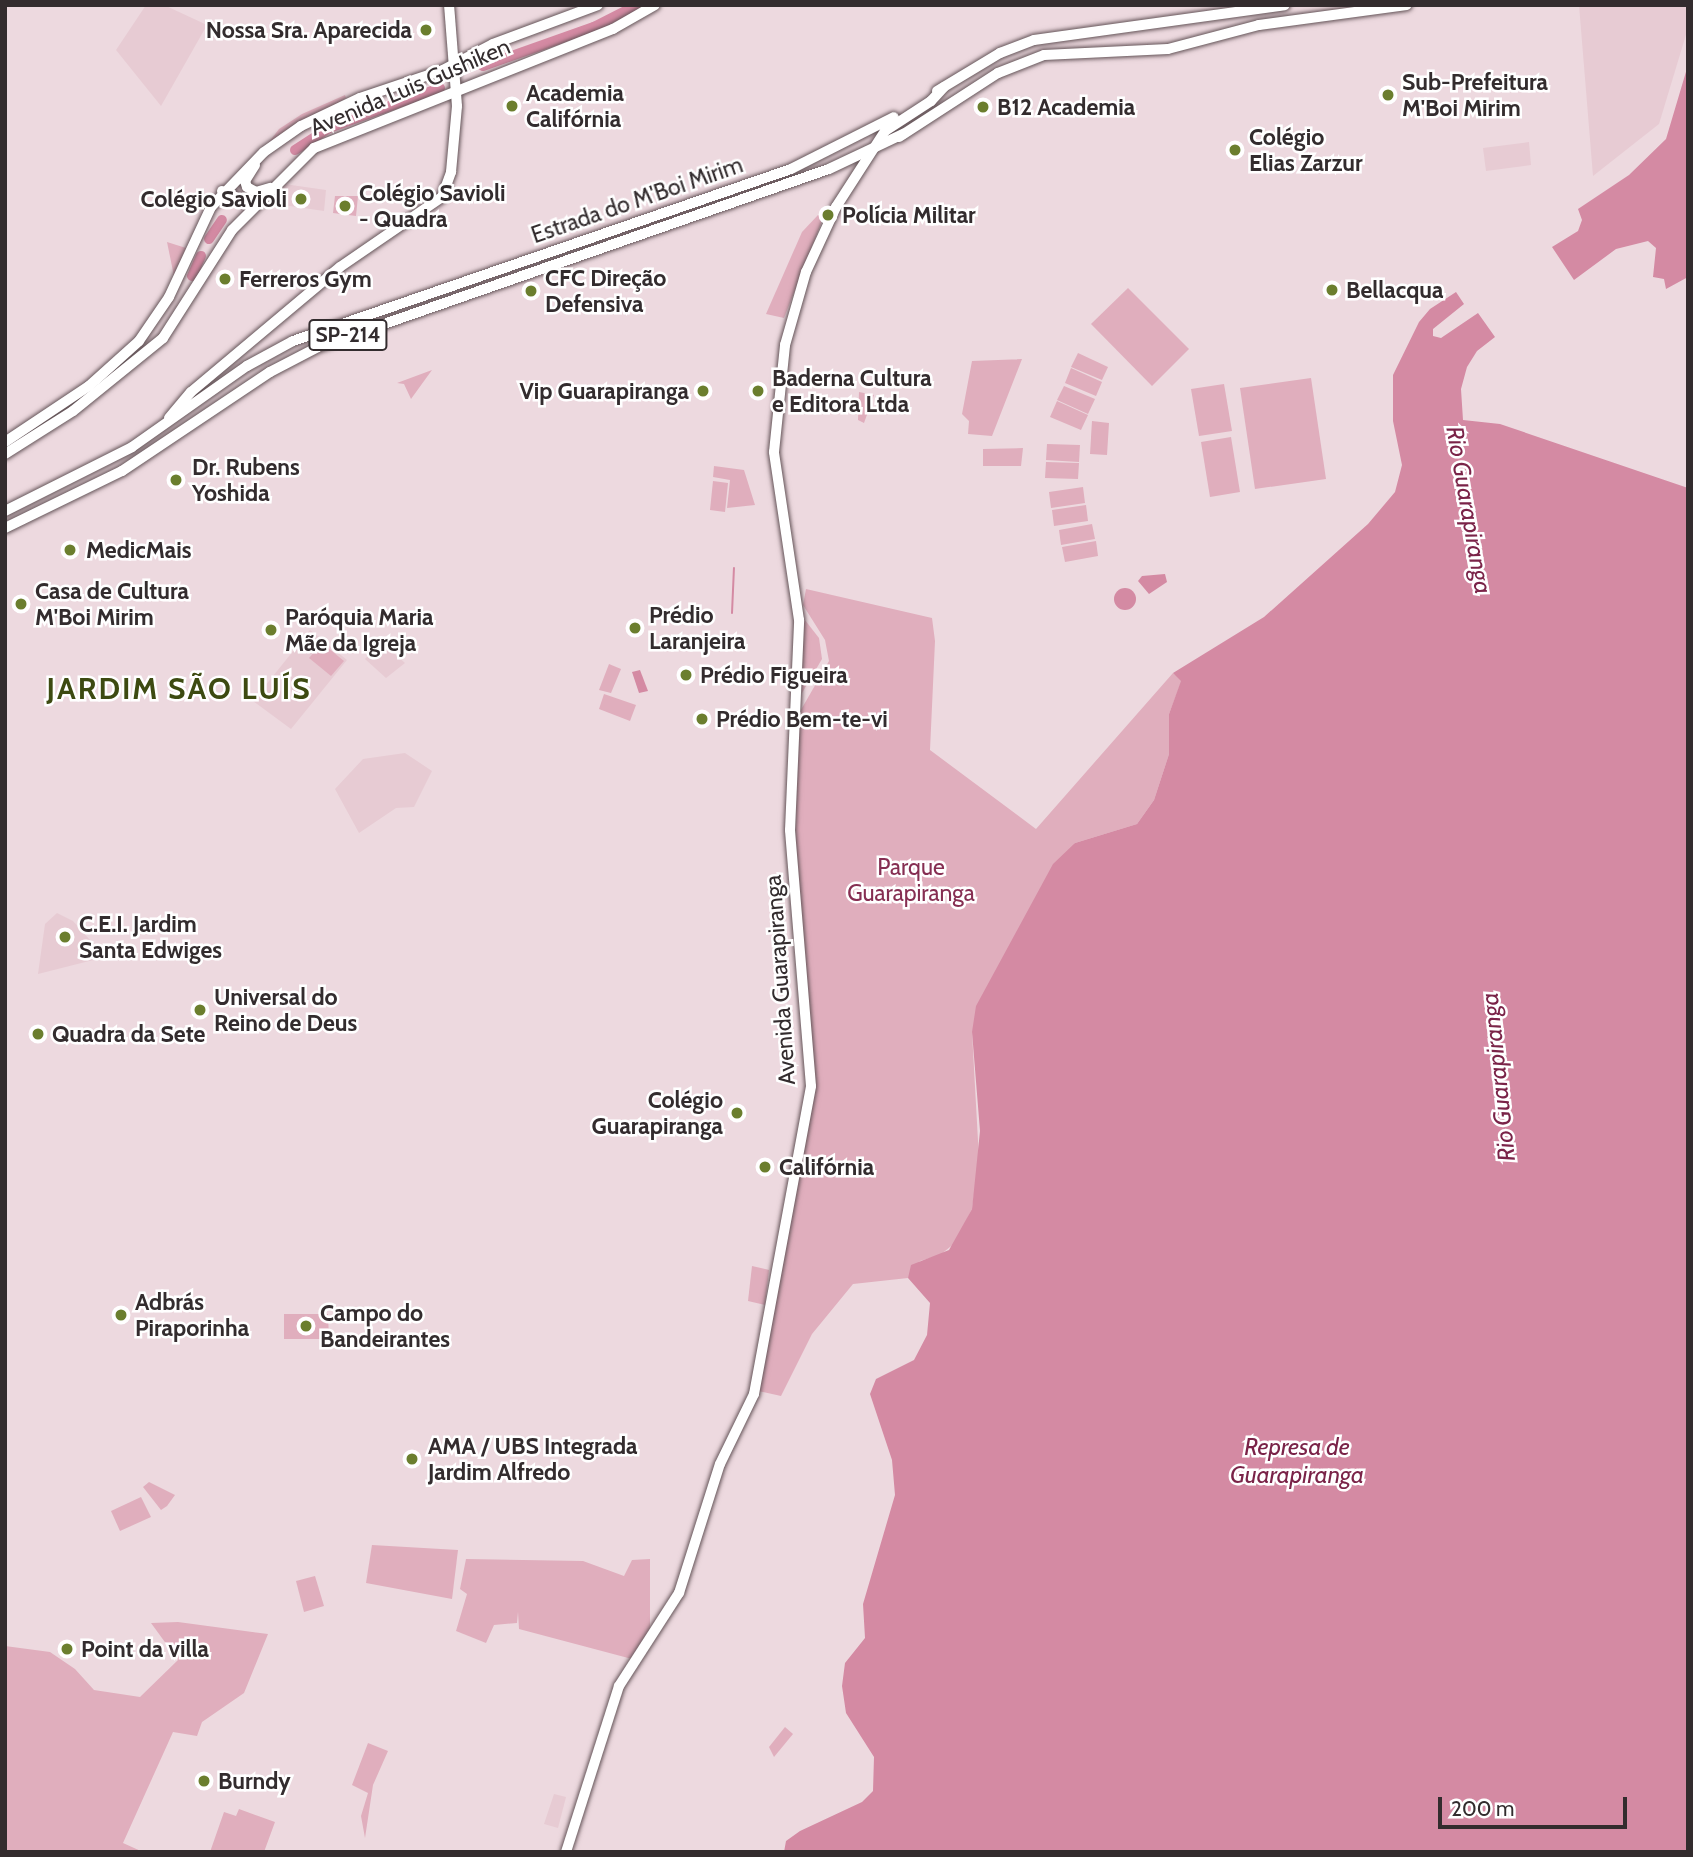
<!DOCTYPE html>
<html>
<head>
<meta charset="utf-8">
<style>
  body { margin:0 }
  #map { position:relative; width:1693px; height:1857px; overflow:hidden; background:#edd9df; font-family:Cabin,sans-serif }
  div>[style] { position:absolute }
  .built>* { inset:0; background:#e7cbd3 }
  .green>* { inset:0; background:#e0aebd }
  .water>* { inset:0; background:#d48aa3 }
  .round { border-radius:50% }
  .stream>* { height:2px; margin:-1px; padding:0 1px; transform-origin:1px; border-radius:1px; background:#d48aa3 }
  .river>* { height:10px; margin:-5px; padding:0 5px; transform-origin:5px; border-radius:5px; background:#d48aa3 }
  .roads { filter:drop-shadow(0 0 2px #645458) drop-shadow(0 0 2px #645458) }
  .major>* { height:10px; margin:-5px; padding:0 5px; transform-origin:5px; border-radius:5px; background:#fff }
  .dots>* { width:19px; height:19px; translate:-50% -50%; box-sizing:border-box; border:4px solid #fff; border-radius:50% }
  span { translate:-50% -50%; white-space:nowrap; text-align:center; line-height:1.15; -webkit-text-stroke:5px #fff; paint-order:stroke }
  .shield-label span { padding:2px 5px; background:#fff; border:2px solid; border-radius:5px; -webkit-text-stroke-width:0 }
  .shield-label { font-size:21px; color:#332c2e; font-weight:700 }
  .poi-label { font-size:23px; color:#332c2e; font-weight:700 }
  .right { translate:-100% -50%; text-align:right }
  .left { translate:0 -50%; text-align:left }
  .street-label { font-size:23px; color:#332c2e }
  .park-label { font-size:23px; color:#862e52 }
  .water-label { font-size:24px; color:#7a2348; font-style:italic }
  .district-label { font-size:30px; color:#3d4a11; font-weight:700; letter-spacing:2px }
  .frame { position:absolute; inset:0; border:7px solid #332c2e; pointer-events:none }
  .scale { position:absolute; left:1438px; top:1797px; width:189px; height:32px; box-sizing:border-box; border:4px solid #332c2e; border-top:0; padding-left:9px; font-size:21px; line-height:24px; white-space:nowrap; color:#332c2e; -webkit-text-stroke:5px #fff; paint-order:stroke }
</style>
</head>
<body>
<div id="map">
  <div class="built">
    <div style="clip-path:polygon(146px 5px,164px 5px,207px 25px,161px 106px,116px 50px)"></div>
    <div style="clip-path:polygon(1579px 5px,1688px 5px,1688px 28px,1659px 124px,1593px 176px)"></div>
    <div style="clip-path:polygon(1529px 142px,1531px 165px,1486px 171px,1483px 148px)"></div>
    <div style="clip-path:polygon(284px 184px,326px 190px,324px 211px,276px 204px)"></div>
    <div style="clip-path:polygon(310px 630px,347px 660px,291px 729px,253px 701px)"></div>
    <div style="clip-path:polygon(381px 642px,405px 663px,386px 678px,365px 659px)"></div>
    <div style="clip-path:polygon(405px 753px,432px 771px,414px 807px,396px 808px,359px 833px,335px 789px,363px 759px)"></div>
    <div style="clip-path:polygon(57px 913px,73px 921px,105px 957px,38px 974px,45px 924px)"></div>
    <div style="clip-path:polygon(554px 1794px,566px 1797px,558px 1828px,544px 1824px)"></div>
  </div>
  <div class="green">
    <div style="clip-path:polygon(345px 95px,346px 98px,266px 146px,279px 129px,302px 114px)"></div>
    <div style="clip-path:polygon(335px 196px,358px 196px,356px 216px,333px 213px)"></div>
    <div style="clip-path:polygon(818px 215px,824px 216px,784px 318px,766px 314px,802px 232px)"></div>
    <div style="clip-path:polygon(167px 242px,186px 248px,174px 276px)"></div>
    <div style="clip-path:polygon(1128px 288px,1189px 349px,1152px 386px,1091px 324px)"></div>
    <div style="clip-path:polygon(1078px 353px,1108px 367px,1102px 380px,1071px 367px)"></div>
    <div style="clip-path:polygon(1022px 359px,992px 436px,968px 434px,969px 421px,962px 414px,972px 361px)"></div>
    <div style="clip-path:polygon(1071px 368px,1102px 382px,1096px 396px,1065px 383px)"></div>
    <div style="clip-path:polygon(432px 370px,411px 399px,404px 384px,397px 383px)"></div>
    <div style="clip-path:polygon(1311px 378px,1326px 479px,1255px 489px,1240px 388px)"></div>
    <div style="clip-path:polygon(1224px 384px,1232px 431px,1199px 436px,1191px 389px)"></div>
    <div style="clip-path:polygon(1064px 386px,1095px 399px,1088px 414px,1057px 400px)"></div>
    <div style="clip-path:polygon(859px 392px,874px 395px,864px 423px,858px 420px)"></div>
    <div style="clip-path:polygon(1057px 401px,1088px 415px,1081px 430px,1050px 417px)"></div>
    <div style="clip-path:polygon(1092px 421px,1109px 423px,1107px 455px,1090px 454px)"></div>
    <div style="clip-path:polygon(1231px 437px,1240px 492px,1210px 497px,1201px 442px)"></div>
    <div style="clip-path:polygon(1047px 444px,1080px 445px,1079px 462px,1046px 460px)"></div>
    <div style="clip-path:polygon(1023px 448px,1021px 466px,983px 466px,983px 449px)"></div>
    <div style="clip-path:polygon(1046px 462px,1079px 463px,1078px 479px,1045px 478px)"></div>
    <div style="clip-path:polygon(714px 466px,744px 470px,755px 505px,727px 508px,730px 480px,713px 477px)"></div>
    <div style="clip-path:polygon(713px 481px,728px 483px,725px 512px,710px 510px)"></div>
    <div style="clip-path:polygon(1083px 487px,1085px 503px,1051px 508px,1049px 492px)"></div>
    <div style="clip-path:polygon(1086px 505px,1088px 521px,1054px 526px,1052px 510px)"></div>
    <div style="clip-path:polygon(1092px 524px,1095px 539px,1061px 545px,1059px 530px)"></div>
    <div style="clip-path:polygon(1096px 541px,1098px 556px,1065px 562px,1062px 547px)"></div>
    <div style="clip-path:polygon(806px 589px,932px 618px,935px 641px,930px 750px,1036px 829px,1173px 673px,1182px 680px,1169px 714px,1169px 754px,1154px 800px,1137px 824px,1075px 843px,972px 1032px,979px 1159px,972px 1209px,955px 1243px,940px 1255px,920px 1261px,908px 1278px,853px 1284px,812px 1334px,781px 1396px,758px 1391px,814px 1086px,795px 879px,798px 715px,829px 661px,825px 640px,803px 605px)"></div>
    <div style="clip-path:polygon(801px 615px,819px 638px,822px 659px,802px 693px)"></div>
    <div style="clip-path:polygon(322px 643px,344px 661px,331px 676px,309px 658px)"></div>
    <div style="clip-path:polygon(609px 664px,621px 669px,611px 693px,599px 690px)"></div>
    <div style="clip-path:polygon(604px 694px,636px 705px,630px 721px,599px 709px)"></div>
    <div style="clip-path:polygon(752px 1266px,769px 1270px,765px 1305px,748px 1301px)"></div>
    <div style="clip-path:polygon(284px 1314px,328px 1314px,329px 1339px,284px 1339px)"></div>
    <div style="clip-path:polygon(149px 1482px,175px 1495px,167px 1506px,161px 1510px,143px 1487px)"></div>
    <div style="clip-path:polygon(141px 1497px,151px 1517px,120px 1531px,111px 1511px)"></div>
    <div style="clip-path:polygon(372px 1545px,458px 1550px,452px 1599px,366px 1583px)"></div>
    <div style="clip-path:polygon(466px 1559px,583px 1561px,624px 1576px,632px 1560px,650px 1559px,650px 1632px,632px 1659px,519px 1629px,518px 1612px,517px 1623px,494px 1625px,486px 1643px,456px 1631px,467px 1594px,460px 1589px)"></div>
    <div style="clip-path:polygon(315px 1576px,324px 1606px,304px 1612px,296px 1581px)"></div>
    <div style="clip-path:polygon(178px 1622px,268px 1634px,244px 1693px,202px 1722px,197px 1736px,173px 1732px,123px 1843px,143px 1852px,5px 1852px,5px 1646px,50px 1652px,75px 1669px,94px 1690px,140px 1697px,178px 1660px,151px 1623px)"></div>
    <div style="clip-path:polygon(785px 1727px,793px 1734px,774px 1757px,769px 1747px)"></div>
    <div style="clip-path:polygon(368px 1743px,388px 1751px,373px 1785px,365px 1838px,361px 1816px,368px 1793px,352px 1785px)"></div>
    <div style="clip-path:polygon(239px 1809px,275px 1822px,264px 1852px,210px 1852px,224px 1812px,236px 1816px)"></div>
  </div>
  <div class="water">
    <div style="clip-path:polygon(1688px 65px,1688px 277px,1666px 289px,1664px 279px,1653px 277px,1656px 248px,1648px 241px,1616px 249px,1574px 280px,1552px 247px,1578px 231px,1582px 220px,1578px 209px,1629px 175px,1666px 139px)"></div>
    <div style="clip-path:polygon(1456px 292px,1464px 304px,1433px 329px,1433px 336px,1441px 338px,1478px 313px,1495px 337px,1477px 351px,1467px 367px,1461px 389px,1463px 420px,1500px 424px,1688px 488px,1688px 1852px,784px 1852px,786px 1841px,800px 1831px,862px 1802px,873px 1791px,874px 1757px,846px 1713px,842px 1686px,845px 1663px,865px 1638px,863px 1604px,895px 1495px,892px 1460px,870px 1394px,876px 1379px,914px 1360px,927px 1335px,930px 1303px,908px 1278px,911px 1265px,949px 1250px,972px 1209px,980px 1131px,972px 1032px,976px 1006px,1053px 864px,1075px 843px,1137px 824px,1154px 800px,1169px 754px,1169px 714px,1181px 681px,1173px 673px,1264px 617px,1368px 524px,1395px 492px,1402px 465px,1393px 421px,1393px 375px,1419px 322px,1430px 309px)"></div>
    <div style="clip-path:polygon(1165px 574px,1167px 582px,1149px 594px,1138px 581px,1142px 576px)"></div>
    <div class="round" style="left:1114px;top:588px;width:22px;height:22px"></div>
    <div style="clip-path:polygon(640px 670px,648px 691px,639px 693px,632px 672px)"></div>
  </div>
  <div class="stream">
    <div style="left:732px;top:613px;width:45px;rotate:-87.5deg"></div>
  </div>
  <div class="river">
    <div style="left:483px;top:66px;width:118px;rotate:-19.4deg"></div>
    <div style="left:594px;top:27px;width:48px;rotate:-27.1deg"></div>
    <div style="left:295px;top:150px;width:40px;rotate:-32.9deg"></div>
    <div style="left:329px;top:128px;width:118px;rotate:-19.8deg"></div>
    <div style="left:209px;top:239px;width:23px;rotate:-56deg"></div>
    <div style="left:192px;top:276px;width:22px;rotate:-66deg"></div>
  </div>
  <div class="roads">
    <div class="major">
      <div style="left:937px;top:91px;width:74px;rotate:-31.1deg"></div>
      <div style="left:1000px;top:53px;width:36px;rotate:-21deg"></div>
      <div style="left:1034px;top:40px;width:253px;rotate:-7.9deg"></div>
      <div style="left:899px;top:137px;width:118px;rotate:-32.9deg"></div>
      <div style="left:998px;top:73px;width:49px;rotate:-21.4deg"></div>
      <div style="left:1044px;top:55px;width:124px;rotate:-2.8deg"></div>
      <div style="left:1168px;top:49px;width:94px;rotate:-14.8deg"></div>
      <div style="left:1259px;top:25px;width:149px;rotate:-7.7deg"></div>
      <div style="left:255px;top:165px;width:19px;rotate:122deg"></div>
      <div style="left:245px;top:181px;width:6px;rotate:72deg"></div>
      <div style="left:247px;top:187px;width:10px;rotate:29deg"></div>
      <div style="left:256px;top:192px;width:15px;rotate:-16deg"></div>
      <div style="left:222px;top:191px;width:34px;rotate:24deg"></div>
      <div style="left:169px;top:418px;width:34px;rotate:-50deg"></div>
      <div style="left:191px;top:392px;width:194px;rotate:-40deg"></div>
      <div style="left:340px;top:267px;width:124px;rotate:-34.5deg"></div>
      <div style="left:442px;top:197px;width:27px;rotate:-70deg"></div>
      <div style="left:451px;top:172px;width:66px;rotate:-84.8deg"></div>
      <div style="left:457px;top:106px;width:101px;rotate:-94.5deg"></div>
      <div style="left:5px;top:442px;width:101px;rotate:-33.7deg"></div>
      <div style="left:89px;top:386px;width:67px;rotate:-42deg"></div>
      <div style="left:139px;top:341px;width:53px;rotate:-55.7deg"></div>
      <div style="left:169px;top:297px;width:99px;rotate:-65deg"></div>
      <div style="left:211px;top:207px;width:76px;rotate:-46.1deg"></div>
      <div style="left:264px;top:152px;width:45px;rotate:-35.1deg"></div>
      <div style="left:301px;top:126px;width:65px;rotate:-25.4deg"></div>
      <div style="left:360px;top:98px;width:88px;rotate:-18.6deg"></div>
      <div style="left:443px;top:70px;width:56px;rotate:-27.5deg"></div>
      <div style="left:493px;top:44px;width:112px;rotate:-20.4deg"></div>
      <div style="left:5px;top:454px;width:80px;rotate:-32.3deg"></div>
      <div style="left:73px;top:411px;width:116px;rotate:-39deg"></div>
      <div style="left:163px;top:338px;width:128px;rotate:-57.4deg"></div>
      <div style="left:232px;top:230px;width:116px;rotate:-45deg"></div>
      <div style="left:314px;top:148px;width:322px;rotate:-21.7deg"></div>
      <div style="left:613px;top:29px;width:48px;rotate:-29.7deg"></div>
      <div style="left:5px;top:511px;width:142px;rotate:-26.7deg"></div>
      <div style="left:132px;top:447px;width:141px;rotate:-35.2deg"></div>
      <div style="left:247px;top:366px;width:52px;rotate:-28.5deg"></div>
      <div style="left:293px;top:341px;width:527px;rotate:-19.05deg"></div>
      <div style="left:791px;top:169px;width:115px;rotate:-26.8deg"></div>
      <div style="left:5px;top:528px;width:130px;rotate:-26deg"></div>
      <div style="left:122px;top:471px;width:178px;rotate:-33.8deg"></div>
      <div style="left:270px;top:372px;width:54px;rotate:-27.5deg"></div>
      <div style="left:318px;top:347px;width:541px;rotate:-19.21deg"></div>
      <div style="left:829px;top:169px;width:82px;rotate:-25.3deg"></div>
      <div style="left:566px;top:1852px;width:174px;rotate:-72.3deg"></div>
      <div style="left:619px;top:1686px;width:111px;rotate:-57.2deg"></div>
      <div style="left:679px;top:1593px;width:135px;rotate:-72.4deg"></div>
      <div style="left:720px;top:1464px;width:78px;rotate:-64.1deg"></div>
      <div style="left:754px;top:1394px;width:313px;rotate:-79.5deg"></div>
      <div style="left:811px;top:1086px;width:257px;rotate:-94.7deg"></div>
      <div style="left:790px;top:830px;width:210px;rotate:-87.5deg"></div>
      <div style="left:799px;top:620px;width:170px;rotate:-98.5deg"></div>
      <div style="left:774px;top:452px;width:108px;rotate:-84.1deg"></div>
      <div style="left:785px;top:345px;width:76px;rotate:-74deg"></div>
      <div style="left:806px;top:272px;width:72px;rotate:-65.2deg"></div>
      <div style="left:836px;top:207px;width:90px;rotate:-57.2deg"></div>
      <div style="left:885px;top:131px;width:55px;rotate:-33.1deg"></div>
      <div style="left:931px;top:101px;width:19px;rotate:-47deg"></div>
    </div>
  </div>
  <div class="dots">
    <div style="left:426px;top:30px;background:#6b7e2e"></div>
    <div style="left:1388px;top:95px;background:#6b7e2e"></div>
    <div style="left:512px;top:106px;background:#6b7e2e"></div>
    <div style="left:983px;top:107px;background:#6b7e2e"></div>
    <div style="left:1235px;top:150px;background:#6b7e2e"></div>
    <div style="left:301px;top:199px;background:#6b7e2e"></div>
    <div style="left:345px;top:206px;background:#6b7e2e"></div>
    <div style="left:828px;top:215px;background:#6b7e2e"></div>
    <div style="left:225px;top:279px;background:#6b7e2e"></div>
    <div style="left:1332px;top:290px;background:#6b7e2e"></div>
    <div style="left:531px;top:291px;background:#6b7e2e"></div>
    <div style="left:703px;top:391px;background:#6b7e2e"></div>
    <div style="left:758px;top:391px;background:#6b7e2e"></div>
    <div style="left:176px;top:480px;background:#6b7e2e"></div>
    <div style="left:70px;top:550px;background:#6b7e2e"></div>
    <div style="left:21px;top:604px;background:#6b7e2e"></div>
    <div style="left:635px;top:628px;background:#6b7e2e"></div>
    <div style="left:271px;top:630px;background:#6b7e2e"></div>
    <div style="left:686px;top:675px;background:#6b7e2e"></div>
    <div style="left:702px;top:719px;background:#6b7e2e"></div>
    <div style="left:65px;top:937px;background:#6b7e2e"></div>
    <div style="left:200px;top:1010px;background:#6b7e2e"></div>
    <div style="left:38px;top:1034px;background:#6b7e2e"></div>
    <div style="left:737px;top:1113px;background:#6b7e2e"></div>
    <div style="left:765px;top:1167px;background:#6b7e2e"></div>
    <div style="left:121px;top:1315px;background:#6b7e2e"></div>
    <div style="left:306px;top:1326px;background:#6b7e2e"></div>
    <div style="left:412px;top:1459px;background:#6b7e2e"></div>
    <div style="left:67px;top:1649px;background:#6b7e2e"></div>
    <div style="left:204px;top:1781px;background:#6b7e2e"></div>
  </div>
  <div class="shield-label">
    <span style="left:348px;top:335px">SP-214</span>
  </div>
  <div class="poi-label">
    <span class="right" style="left:412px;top:30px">Nossa Sra. Aparecida</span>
    <span class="left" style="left:1402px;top:95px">Sub-Prefeitura<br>M'Boi Mirim</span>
    <span class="left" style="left:526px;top:106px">Academia<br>Califórnia</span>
    <span class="left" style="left:997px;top:107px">B12 Academia</span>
    <span class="left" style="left:1249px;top:150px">Colégio<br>Elias Zarzur</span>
    <span class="left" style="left:359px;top:206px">Colégio Savioli<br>- Quadra</span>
    <span class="right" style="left:287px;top:199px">Colégio Savioli</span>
    <span class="left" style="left:842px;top:215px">Polícia Militar</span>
    <span class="left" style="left:545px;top:291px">CFC Direção<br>Defensiva</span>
    <span class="left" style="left:239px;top:279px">Ferreros Gym</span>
    <span class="left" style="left:1346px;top:290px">Bellacqua</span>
    <span class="left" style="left:772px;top:391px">Baderna Cultura<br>e Editora Ltda</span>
    <span class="right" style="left:689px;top:391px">Vip Guarapiranga</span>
    <span class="left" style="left:192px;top:480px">Dr. Rubens<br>Yoshida</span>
    <span class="left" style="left:86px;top:550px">MedicMais</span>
    <span class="left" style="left:35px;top:604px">Casa de Cultura<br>M'Boi Mirim</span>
    <span class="left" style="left:649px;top:628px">Prédio<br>Laranjeira</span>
    <span class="left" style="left:285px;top:630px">Paróquia Maria<br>Mãe da Igreja</span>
    <span class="left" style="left:700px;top:675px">Prédio Figueira</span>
    <span class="left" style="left:716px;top:719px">Prédio Bem-te-vi</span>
    <span class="left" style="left:79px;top:937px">C.E.I. Jardim<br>Santa Edwiges</span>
    <span class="left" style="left:214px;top:1010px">Universal do<br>Reino de Deus</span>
    <span class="left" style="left:52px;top:1034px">Quadra da Sete</span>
    <span class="right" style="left:723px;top:1113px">Colégio<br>Guarapiranga</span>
    <span class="left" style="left:779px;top:1167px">Califórnia</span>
    <span class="left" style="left:135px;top:1315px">Adbrás<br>Piraporinha</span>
    <span class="left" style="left:320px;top:1326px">Campo do<br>Bandeirantes</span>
    <span class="left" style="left:428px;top:1459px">AMA / UBS Integrada<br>Jardim Alfredo</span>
    <span class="left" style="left:81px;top:1649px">Point da villa</span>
    <span class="left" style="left:218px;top:1781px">Burndy</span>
  </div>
  <div class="street-label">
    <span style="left:410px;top:87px;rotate:-23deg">Avenida Luis Gushiken</span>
    <span style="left:637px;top:200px;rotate:-19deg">Estrada do M'Boi Mirim</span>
    <span style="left:780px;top:980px;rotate:-94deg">Avenida Guarapiranga</span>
  </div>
  <div class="park-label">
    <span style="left:911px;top:880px">Parque<br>Guarapiranga</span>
  </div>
  <div class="water-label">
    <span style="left:1469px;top:510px;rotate:80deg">Rio Guarapiranga</span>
    <span style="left:1498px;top:1077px;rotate:-96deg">Rio Guarapiranga</span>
    <span style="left:1297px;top:1461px">Represa de<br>Guarapiranga</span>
  </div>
  <div class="district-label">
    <span style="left:179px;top:689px">JARDIM SÃO LUÍS</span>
  </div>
  <div class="frame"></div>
  <div class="scale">200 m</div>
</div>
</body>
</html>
